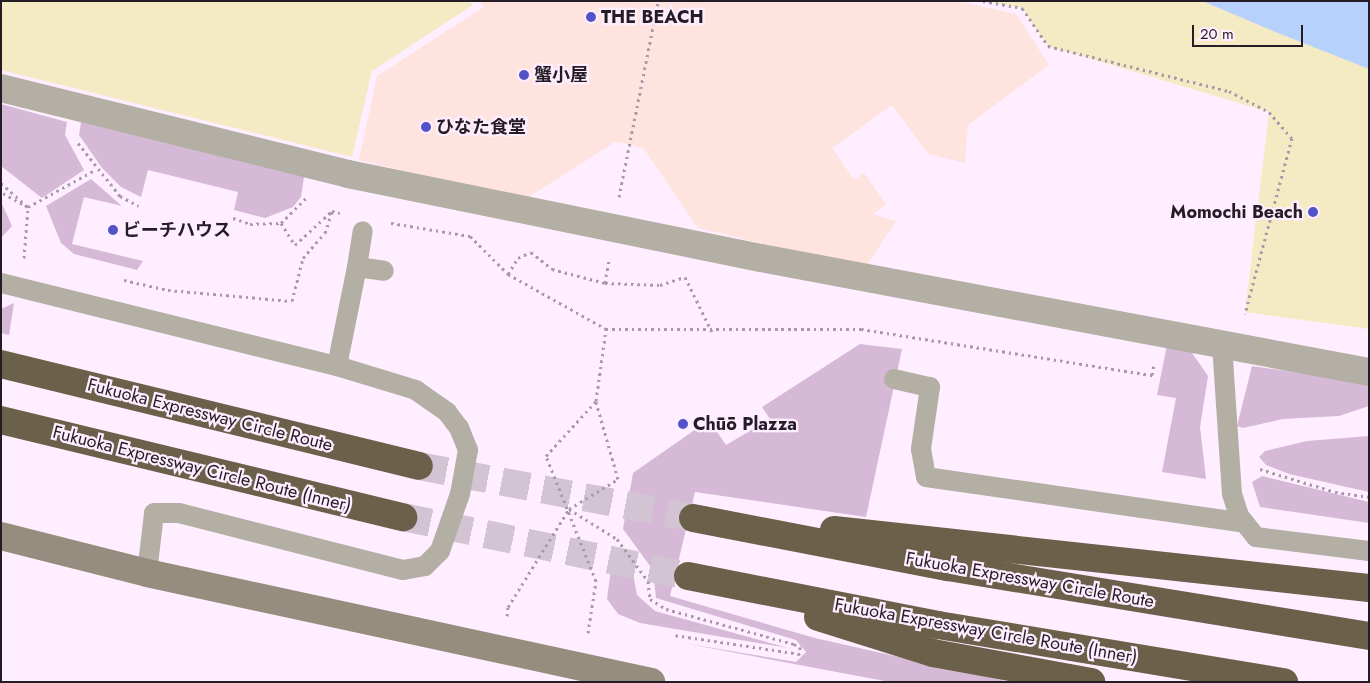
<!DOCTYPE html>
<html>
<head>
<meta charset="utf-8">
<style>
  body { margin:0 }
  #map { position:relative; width:1370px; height:683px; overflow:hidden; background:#fef; font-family:Jost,"Noto Sans JP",sans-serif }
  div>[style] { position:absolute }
  .commercial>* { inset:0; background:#fee3de }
  .green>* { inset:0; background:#d6b9d6 }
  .sand>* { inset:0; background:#f4ebc5 }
  .water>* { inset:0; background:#b7d1fd }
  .highway-tunnel>* { height:28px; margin-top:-14px; transform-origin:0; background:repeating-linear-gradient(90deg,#d3c4d3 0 28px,transparent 0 42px) }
  .path>* { height:3px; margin-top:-1.5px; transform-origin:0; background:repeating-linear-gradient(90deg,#a89ba8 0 2.5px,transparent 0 6.5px) }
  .lane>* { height:20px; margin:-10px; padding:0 10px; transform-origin:10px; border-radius:10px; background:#b4afa4 }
  .street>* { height:28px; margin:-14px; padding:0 14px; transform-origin:14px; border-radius:14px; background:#b4afa4 }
  .secondary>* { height:28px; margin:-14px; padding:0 14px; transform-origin:14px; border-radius:14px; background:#958d7d }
  .highway>* { height:28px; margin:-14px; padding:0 14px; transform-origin:14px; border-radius:14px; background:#6b614a }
  .dots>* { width:14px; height:14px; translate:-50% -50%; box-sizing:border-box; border:2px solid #fef; border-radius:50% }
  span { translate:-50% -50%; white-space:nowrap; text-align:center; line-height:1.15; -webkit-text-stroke:4.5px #fef; paint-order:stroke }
  .poi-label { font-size:18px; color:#251d25; font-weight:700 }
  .left { translate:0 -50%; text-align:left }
  .right { translate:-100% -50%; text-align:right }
  .street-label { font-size:18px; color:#251d25 }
  .frame { position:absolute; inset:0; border:2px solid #251d25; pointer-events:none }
  .scale { position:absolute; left:1192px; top:25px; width:111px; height:22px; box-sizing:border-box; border:2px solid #251d25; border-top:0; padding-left:6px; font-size:15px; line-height:18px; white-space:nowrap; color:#251d25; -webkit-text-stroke:4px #fef; paint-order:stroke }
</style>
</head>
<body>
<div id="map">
  <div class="commercial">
    <div style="clip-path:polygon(480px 1px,957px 1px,1016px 14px,1049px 65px,968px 125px,965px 163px,928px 154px,892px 105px,832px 148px,854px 180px,864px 173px,886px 204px,873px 214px,896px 221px,865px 268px,698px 228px,644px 149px,629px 144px,615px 142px,524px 200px,359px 160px,377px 76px,484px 7px)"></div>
  </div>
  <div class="green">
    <div style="clip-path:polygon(1px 104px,67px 122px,65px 135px,84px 170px,42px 198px,1px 166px)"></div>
    <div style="clip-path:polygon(81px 122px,304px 177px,301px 197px,293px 207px,265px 218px,234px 210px,238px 192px,148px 170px,141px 197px,121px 187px,102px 168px,79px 135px)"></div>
    <div style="clip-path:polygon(91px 179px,122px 206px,84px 197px,72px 244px,143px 261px,137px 270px,74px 254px,61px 243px,46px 206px)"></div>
    <div style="clip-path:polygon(1px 202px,12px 226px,1px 238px)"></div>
    <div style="clip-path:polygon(14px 303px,9px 335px,1px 333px,1px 309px)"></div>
    <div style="clip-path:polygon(860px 344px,902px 349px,866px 517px,695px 492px,670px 596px,815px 638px,1010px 682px,890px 682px,683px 643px,796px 662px,806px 652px,796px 640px,656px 598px,653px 570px,623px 529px,633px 473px,709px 420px,726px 445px,770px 419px,762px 407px)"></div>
    <div style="clip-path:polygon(1167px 345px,1190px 350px,1208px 376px,1200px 427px,1206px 479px,1162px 472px,1176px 398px,1157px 395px)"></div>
    <div style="clip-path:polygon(1252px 366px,1369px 383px,1369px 406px,1339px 416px,1283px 419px,1243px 428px,1237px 426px)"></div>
    <div style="clip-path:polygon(1369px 436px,1369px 492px,1289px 474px,1266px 465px,1259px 457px,1265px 451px,1307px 441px)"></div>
    <div style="clip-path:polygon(1262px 476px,1369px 502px,1369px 523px,1260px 507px,1252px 482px)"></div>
    <div style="clip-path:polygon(614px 546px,633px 574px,637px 595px,655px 611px,788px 648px,640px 623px,618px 614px,607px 599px)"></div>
  </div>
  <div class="sand">
    <div style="clip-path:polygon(1px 1px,470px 1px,473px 5px,372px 71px,352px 157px,1px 70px)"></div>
    <div style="clip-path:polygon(985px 1px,1202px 1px,1369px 69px,1369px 329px,1245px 312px,1269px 112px,1048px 46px,1022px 8px)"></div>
  </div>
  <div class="water">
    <div style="clip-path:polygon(1202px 1px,1369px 1px,1369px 69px,1278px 33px)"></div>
  </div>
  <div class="highway-tunnel">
    <div style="left:419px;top:466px;width:279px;rotate:10.7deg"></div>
    <div style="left:403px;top:517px;width:291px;rotate:11.7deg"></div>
  </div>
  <div class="path">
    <div style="left:983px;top:1px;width:40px;rotate:10deg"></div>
    <div style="left:1022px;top:8px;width:46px;rotate:55.6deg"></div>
    <div style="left:1048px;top:46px;width:187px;rotate:14deg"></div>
    <div style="left:1229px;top:91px;width:45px;rotate:27.7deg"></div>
    <div style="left:1269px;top:112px;width:35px;rotate:49deg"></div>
    <div style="left:1292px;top:138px;width:182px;rotate:105deg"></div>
    <div style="left:78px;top:143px;width:68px;rotate:51.6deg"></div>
    <div style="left:120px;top:196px;width:21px;rotate:28deg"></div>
    <div style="left:1px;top:183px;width:36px;rotate:42deg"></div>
    <div style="left:28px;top:207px;width:31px;rotate:-151deg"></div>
    <div style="left:619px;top:197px;width:200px;rotate:-78.7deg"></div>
    <div style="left:332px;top:211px;width:8px;rotate:14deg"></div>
    <div style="left:233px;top:218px;width:18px;rotate:19deg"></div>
    <div style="left:250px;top:224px;width:31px;rotate:-2deg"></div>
    <div style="left:281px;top:223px;width:37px;rotate:-45deg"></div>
    <div style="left:281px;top:223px;width:26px;rotate:58deg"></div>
    <div style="left:295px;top:245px;width:50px;rotate:-42.6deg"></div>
    <div style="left:391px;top:223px;width:80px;rotate:9.3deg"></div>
    <div style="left:470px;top:236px;width:54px;rotate:45deg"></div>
    <div style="left:508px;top:274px;width:112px;rotate:29.3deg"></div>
    <div style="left:606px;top:329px;width:255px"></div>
    <div style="left:861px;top:329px;width:295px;rotate:9deg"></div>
    <div style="left:1152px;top:375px;width:10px;rotate:-79deg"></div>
    <div style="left:24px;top:258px;width:51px;rotate:-85.5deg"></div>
    <div style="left:28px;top:207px;width:77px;rotate:-28.9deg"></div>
    <div style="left:508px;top:274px;width:19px;rotate:-58deg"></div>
    <div style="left:518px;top:258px;width:14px;rotate:-25deg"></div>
    <div style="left:531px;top:252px;width:27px;rotate:39deg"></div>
    <div style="left:552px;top:269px;width:55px;rotate:14.8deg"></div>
    <div style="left:605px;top:283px;width:55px;rotate:2.1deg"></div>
    <div style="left:660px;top:285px;width:26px;rotate:-18deg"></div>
    <div style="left:685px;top:277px;width:61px;rotate:63.9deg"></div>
    <div style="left:124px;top:280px;width:45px;rotate:12.8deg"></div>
    <div style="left:168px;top:290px;width:124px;rotate:5.1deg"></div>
    <div style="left:292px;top:301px;width:44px;rotate:-75.7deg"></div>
    <div style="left:303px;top:258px;width:33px;rotate:-49deg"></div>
    <div style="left:325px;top:233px;width:23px;rotate:-72deg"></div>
    <div style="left:605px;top:283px;width:23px;rotate:-80deg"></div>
    <div style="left:1260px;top:469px;width:78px;rotate:17deg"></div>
    <div style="left:1335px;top:492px;width:34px;rotate:8deg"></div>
    <div style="left:569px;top:509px;width:57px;rotate:32deg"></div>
    <div style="left:617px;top:539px;width:52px;rotate:53.6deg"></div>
    <div style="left:648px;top:581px;width:18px;rotate:84deg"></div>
    <div style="left:650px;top:599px;width:19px;rotate:32deg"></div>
    <div style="left:666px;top:609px;width:133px;rotate:15.3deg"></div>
    <div style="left:794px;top:644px;width:7px;rotate:27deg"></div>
    <div style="left:800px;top:647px;width:7px;rotate:90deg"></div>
    <div style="left:800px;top:654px;width:126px;rotate:-171.4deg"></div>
    <div style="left:507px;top:616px;width:9px;rotate:-84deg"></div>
    <div style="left:508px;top:607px;width:115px;rotate:-58.1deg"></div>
    <div style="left:569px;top:509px;width:57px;rotate:-31.5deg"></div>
    <div style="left:618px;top:479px;width:80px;rotate:-105.9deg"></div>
    <div style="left:588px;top:633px;width:53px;rotate:-81.3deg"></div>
    <div style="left:596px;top:581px;width:135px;rotate:-111.8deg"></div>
    <div style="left:546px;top:456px;width:74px;rotate:-47.7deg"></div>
    <div style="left:596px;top:401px;width:73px;rotate:-82.1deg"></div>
  </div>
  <div class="lane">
    <div style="left:357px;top:267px;width:36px;rotate:-81deg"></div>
    <div style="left:1px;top:283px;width:346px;rotate:13.9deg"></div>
    <div style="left:1222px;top:344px;width:150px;rotate:86.2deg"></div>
    <div style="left:1232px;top:494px;width:23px;rotate:72deg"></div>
    <div style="left:1239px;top:516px;width:27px;rotate:51deg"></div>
    <div style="left:1256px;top:537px;width:114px;rotate:7.1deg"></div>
    <div style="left:894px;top:379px;width:37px;rotate:13deg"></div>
    <div style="left:930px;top:387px;width:63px;rotate:98.3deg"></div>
    <div style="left:921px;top:449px;width:28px;rotate:80deg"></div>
    <div style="left:926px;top:477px;width:322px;rotate:8.2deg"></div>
    <div style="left:147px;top:573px;width:60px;rotate:-83.3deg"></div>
    <div style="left:154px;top:513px;width:25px"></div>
    <div style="left:179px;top:513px;width:231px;rotate:14.3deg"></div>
    <div style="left:403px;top:570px;width:22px;rotate:-10deg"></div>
    <div style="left:425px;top:566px;width:21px;rotate:-45deg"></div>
    <div style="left:440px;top:551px;width:60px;rotate:-70.7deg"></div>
    <div style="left:460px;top:494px;width:45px;rotate:-79.7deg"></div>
    <div style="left:468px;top:450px;width:24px;rotate:-112deg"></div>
    <div style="left:459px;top:428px;width:20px;rotate:-127deg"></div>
    <div style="left:447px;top:412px;width:38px;rotate:-145deg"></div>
    <div style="left:416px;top:390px;width:83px;rotate:-163.1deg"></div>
    <div style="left:337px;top:366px;width:101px;rotate:-78.6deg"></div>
    <div style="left:357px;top:267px;width:27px;rotate:8deg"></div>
  </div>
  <div class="street">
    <div style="left:1px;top:88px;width:357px;rotate:13.9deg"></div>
    <div style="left:348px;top:174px;width:421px;rotate:11.5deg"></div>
    <div style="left:761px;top:258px;width:619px;rotate:10.62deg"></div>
  </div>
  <div class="secondary">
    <div style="left:1px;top:536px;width:151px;rotate:14.2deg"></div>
    <div style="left:147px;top:573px;width:516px;rotate:12.2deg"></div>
  </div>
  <div class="highway">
    <div style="left:1px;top:364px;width:430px;rotate:13.7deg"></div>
    <div style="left:1px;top:420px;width:414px;rotate:13.6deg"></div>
    <div style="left:693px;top:518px;width:260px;rotate:10.9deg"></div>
    <div style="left:948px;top:567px;width:427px;rotate:9.3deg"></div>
    <div style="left:834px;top:530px;width:538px;rotate:6.19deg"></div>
    <div style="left:688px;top:576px;width:255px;rotate:11.1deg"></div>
    <div style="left:938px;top:625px;width:351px;rotate:9.4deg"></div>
    <div style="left:818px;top:617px;width:121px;rotate:17.4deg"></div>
    <div style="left:933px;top:653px;width:161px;rotate:10.4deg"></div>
  </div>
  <div class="dots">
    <div style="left:591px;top:17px;background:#5252c9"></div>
    <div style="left:524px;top:75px;background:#5252c9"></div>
    <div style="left:426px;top:127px;background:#5252c9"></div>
    <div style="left:1313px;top:212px;background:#5252c9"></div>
    <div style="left:113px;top:230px;background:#5252c9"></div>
    <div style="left:683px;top:424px;background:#5252c9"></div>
  </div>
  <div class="poi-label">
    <span class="left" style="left:601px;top:17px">THE BEACH</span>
    <span class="left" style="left:534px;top:75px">蟹小屋</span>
    <span class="left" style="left:436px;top:127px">ひなた食堂</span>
    <span class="right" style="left:1303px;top:212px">Momochi Beach</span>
    <span class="left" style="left:123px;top:230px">ビーチハウス</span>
    <span class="left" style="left:693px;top:424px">Chūō Plazza</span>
  </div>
  <div class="street-label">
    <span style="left:210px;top:415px;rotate:14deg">Fukuoka Expressway Circle Route</span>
    <span style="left:202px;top:469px;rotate:14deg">Fukuoka Expressway Circle Route (Inner)</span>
    <span style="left:1030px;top:580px;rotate:10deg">Fukuoka Expressway Circle Route</span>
    <span style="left:986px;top:631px;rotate:10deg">Fukuoka Expressway Circle Route (Inner)</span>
  </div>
  <div class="frame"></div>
  <div class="scale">20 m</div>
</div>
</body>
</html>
